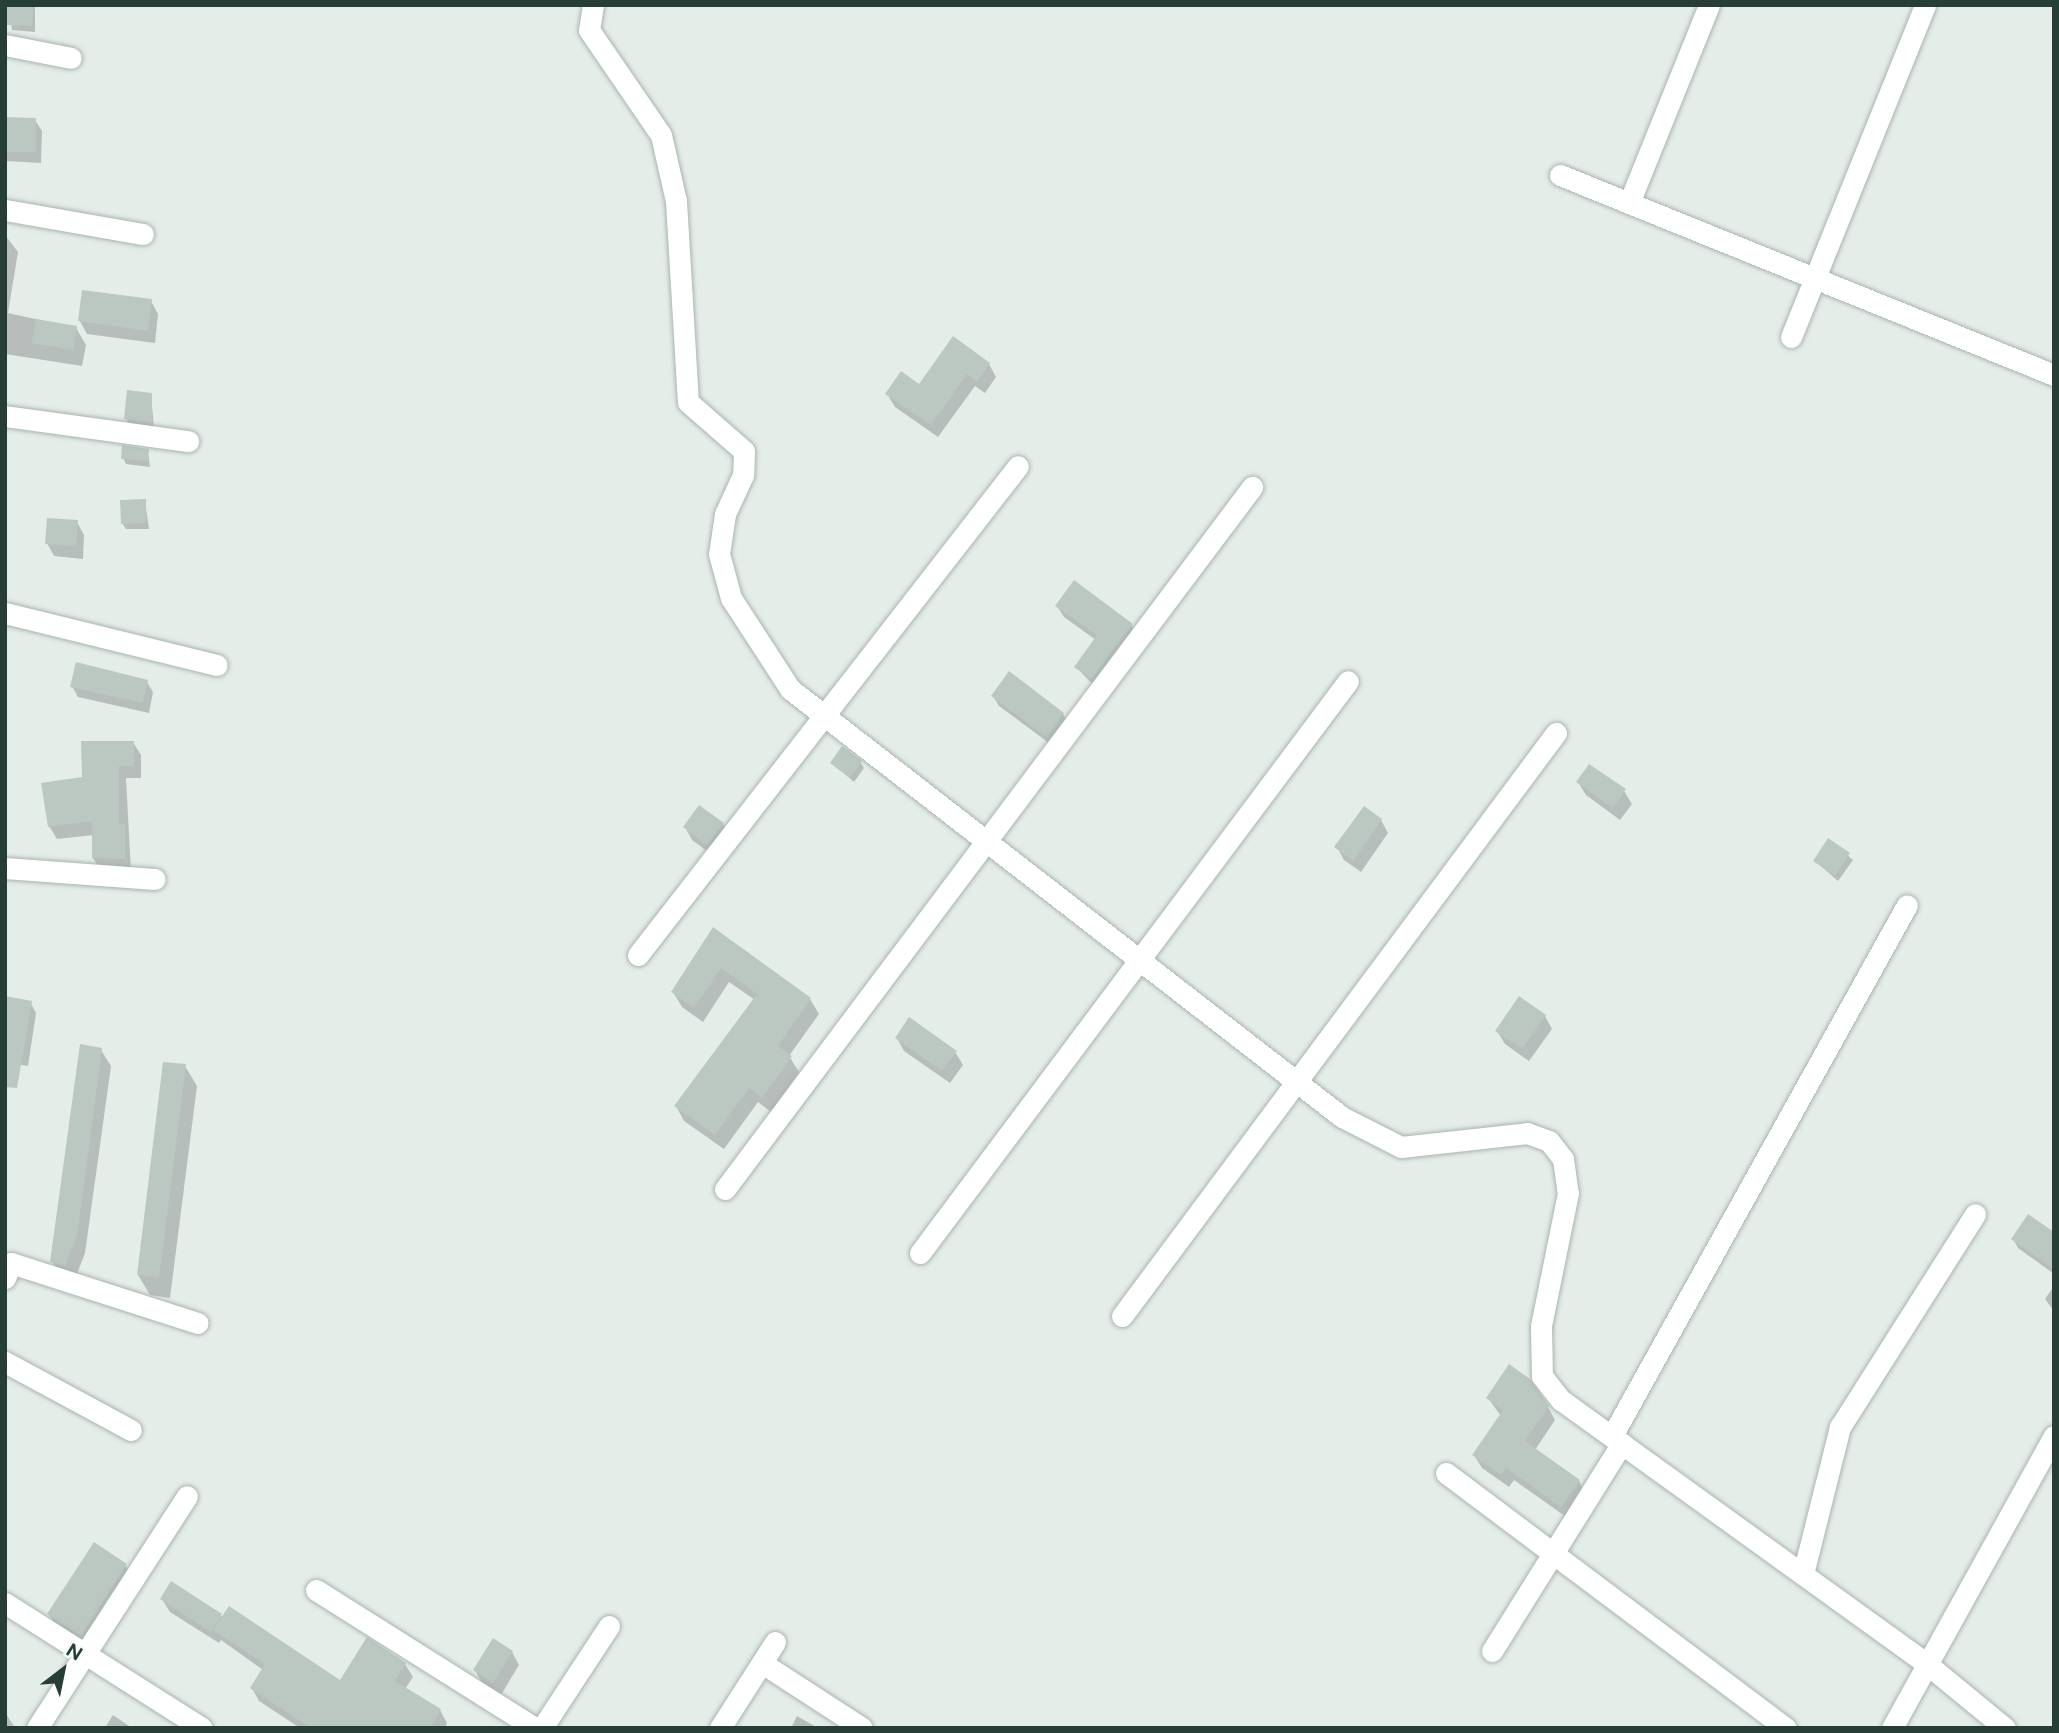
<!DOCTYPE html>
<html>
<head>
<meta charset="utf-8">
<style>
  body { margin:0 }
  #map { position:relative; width:2059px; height:1733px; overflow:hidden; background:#e5ede9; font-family:Figtree,sans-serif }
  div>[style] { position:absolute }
  .shadow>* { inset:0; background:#0003 }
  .building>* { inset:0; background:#bbc8c2 }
  .roads { filter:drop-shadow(0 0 2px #a8b5af) drop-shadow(0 0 2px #a8b5af) }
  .minor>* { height:21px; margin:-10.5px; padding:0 10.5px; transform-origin:10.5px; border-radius:10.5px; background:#fff }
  span { translate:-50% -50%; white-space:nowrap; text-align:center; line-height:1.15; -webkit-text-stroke:7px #f6faf7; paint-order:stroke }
  .frame { position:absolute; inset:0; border:7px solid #263e35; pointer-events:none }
  .north { position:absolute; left:28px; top:1635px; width:70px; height:70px; -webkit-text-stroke:5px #f6faf7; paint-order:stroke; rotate:32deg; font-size:19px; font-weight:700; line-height:28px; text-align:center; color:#263e35 }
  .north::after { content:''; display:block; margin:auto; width:24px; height:32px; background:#263e35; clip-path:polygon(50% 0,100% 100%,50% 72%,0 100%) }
</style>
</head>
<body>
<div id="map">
  <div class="shadow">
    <div style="clip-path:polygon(9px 5px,35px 5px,35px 32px,12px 30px)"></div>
    <div style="clip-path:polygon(5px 119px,35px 120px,42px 131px,41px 163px,5px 161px)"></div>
    <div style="clip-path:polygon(5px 235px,18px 252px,8px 313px,76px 328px,86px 345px,82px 366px,5px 354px)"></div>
    <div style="clip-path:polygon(151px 301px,158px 314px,155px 343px,87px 334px,80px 321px)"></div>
    <div style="clip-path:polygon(989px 364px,996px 377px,985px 393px,975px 386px,938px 437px,895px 407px,887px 394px)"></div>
    <div style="clip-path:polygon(151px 395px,154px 428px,130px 425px,126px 419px)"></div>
    <div style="clip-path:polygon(148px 451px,150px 467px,126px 464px,123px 458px)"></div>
    <div style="clip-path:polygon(145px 501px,149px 529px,126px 529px,122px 523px)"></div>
    <div style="clip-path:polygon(77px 522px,84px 535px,83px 559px,54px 556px,47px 543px)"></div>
    <div style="clip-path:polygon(1057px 606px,1131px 625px,1138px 637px,1098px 690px,1076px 667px,1096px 640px,1064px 617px)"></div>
    <div style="clip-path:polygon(147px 682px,153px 692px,149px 713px,78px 697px,72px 686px)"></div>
    <div style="clip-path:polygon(993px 696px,1063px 714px,1069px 724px,1053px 746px,999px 706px)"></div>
    <div style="clip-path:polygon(133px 742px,141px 755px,141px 778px,126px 778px,131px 872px,101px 871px,93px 858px,94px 835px,57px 839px,49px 826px,84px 779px)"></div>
    <div style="clip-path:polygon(860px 762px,864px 768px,854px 782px,832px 763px)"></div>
    <div style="clip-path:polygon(1578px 782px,1624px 791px,1632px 804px,1620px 820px,1586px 795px)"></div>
    <div style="clip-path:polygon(1381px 820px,1388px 833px,1361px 872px,1344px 860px,1337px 847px)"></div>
    <div style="clip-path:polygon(723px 824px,730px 837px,715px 857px,692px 840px,685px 827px)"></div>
    <div style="clip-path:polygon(1829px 840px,1853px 860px,1838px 881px,1815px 861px)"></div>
    <div style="clip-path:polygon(713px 930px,810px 999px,819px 1014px,789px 1056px,799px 1072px,771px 1112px,758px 1102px,724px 1149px,684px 1121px,676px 1106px,755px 1000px,729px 982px,703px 1022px,682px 1007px,673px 992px)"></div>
    <div style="clip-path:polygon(30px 1002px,36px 1013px,28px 1066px,5px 1062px)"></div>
    <div style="clip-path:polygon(1545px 1016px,1552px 1029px,1529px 1061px,1505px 1044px,1497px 1031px)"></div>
    <div style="clip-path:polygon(897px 1038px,955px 1052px,963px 1065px,950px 1083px,904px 1051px)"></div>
    <div style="clip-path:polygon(101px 1050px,111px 1066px,85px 1253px,74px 1282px,62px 1278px,52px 1261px)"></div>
    <div style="clip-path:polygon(185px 1066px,197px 1086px,170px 1298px,150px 1295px,138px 1275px)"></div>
    <div style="clip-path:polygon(2054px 1233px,2054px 1274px,2018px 1248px,2013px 1239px)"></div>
    <div style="clip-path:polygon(2054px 1286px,2054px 1311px,2045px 1299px)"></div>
    <div style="clip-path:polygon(1488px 1398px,1548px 1407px,1555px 1420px,1535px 1450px,1579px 1481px,1586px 1494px,1569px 1519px,1514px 1480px,1509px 1487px,1482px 1468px,1474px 1455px,1501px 1416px)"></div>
    <div style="clip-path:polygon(126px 1566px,137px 1586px,93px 1655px,61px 1634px,49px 1614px)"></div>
    <div style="clip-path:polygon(162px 1599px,221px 1616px,340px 1683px,405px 1664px,413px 1677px,405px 1689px,440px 1710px,447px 1723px,445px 1728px,300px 1728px,259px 1701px,252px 1688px,263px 1670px,221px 1640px,219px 1643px,170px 1612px)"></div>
    <div style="clip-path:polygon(512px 1652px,519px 1665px,501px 1695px,482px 1683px,475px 1670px)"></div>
    <div style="clip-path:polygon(5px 1711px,5px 1712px,15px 1728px,5px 1728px)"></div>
    <div style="clip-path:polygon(113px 1715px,132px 1728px,105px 1728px)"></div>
    <div style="clip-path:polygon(797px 1716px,818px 1728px,791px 1728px)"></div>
  </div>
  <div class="building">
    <div style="clip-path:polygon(5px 5px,33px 5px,32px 26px,5px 25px)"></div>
    <div style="clip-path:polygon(7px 117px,36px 118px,36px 152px,6px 152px)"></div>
    <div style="clip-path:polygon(82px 290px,152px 299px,148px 331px,78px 321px)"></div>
    <div style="clip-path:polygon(36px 319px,77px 326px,73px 350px,32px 343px)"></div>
    <div style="clip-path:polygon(953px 336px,990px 363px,977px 382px,967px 374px,931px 425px,885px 394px,901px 371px,919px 384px)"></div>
    <div style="clip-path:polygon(127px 390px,152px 393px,152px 423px,124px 419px)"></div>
    <div style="clip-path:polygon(122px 445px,149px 449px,148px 461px,121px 459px)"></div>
    <div style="clip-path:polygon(146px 499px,146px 523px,121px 524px,120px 500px)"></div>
    <div style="clip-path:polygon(47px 518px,78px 520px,76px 546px,45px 544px)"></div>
    <div style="clip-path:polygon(1074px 580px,1133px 624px,1091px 679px,1074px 667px,1097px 635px,1055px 606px)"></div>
    <div style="clip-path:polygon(76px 662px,148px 680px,143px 703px,70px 687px)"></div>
    <div style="clip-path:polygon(1009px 671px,1064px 713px,1047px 737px,991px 696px)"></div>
    <div style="clip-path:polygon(81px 741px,134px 741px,134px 766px,119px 766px,119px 824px,125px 824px,125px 859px,92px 858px,92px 821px,48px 827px,41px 783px,82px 777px)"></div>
    <div style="clip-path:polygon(842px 746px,862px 761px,850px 778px,830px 763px)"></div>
    <div style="clip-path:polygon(1589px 764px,1626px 789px,1613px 808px,1576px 782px)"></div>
    <div style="clip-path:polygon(699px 805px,724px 823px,707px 845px,683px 827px)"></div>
    <div style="clip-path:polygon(1364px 806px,1382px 819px,1353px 861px,1334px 847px)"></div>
    <div style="clip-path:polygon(1828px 838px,1850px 853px,1835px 876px,1813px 861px)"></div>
    <div style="clip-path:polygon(713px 927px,811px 998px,778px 1046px,792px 1056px,762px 1098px,749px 1088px,715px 1135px,674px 1106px,757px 994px,721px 968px,694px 1008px,671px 992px)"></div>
    <div style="clip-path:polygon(5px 996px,32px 1001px,17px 1088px,5px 1087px)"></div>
    <div style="clip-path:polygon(1519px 996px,1546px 1015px,1522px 1049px,1495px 1031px)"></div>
    <div style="clip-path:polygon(909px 1017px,957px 1051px,942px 1071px,895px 1038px)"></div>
    <div style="clip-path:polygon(80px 1044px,102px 1048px,77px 1236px,65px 1266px,50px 1262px)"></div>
    <div style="clip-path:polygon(163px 1062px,186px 1064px,159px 1278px,137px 1275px)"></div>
    <div style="clip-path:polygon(2028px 1214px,2054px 1232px,2054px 1269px,2011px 1239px)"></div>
    <div style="clip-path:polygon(1509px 1364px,1530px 1379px,1549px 1406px,1525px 1441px,1580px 1480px,1561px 1507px,1506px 1468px,1501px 1475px,1472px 1455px,1503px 1410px,1486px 1398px)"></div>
    <div style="clip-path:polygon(94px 1542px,127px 1564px,81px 1636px,47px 1614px)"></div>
    <div style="clip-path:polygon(171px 1581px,222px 1614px,211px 1632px,160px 1599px)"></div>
    <div style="clip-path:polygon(229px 1606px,340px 1680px,367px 1637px,406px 1663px,395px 1681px,441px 1709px,430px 1728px,311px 1728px,250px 1688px,265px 1664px,213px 1630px)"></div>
    <div style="clip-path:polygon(493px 1638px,513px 1651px,493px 1683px,473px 1670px)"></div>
  </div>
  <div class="roads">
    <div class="minor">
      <div style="left:593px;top:5px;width:25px;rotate:99deg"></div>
      <div style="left:589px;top:30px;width:127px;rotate:55.6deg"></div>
      <div style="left:661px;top:135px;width:68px;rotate:77.2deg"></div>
      <div style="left:676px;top:201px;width:201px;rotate:86.6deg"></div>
      <div style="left:688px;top:402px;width:74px;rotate:41.2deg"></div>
      <div style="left:744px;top:451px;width:24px;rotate:92deg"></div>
      <div style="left:743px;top:475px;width:43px;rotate:114.8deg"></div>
      <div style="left:725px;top:514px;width:40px;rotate:98.5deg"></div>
      <div style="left:719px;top:554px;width:46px;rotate:74.7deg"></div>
      <div style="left:731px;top:598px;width:108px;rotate:57deg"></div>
      <div style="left:790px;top:689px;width:698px;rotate:37.79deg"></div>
      <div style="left:1342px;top:1117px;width:66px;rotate:27deg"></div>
      <div style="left:1401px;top:1147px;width:127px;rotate:-6.3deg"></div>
      <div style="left:1527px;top:1133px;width:23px;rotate:20deg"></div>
      <div style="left:1549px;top:1141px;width:23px;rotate:52deg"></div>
      <div style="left:1563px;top:1159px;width:34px;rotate:82deg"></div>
      <div style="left:1568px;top:1193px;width:136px;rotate:101.5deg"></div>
      <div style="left:1541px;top:1326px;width:50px;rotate:88.9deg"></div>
      <div style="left:1542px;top:1376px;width:31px;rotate:52deg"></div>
      <div style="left:1561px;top:1400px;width:451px;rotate:35.8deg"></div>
      <div style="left:1927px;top:1664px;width:101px;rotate:39.4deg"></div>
      <div style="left:5px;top:45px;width:67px;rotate:11.1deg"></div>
      <div style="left:1560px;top:175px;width:533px;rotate:22.04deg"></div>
      <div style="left:1629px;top:203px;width:214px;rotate:-68deg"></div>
      <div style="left:5px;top:210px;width:140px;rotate:9.9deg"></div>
      <div style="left:1791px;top:337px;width:358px;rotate:-68deg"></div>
      <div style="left:5px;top:416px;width:185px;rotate:7.8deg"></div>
      <div style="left:5px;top:613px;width:218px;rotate:13.8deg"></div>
      <div style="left:5px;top:868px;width:150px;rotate:4.2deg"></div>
      <div style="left:638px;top:955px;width:619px;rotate:-52.15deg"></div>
      <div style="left:725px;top:1189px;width:878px;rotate:-53.1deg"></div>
      <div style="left:920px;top:1253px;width:714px;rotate:-53.19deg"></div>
      <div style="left:5px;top:1278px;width:16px;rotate:-68deg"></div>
      <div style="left:11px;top:1263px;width:196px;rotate:17.8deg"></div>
      <div style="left:1122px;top:1316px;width:727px;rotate:-53.34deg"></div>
      <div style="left:5px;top:1362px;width:143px;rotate:28.4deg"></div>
      <div style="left:1612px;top:1436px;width:607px;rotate:-60.95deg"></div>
      <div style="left:1446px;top:1473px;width:425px;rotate:36.9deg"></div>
      <div style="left:1803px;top:1574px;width:152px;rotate:-75.9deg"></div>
      <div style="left:1840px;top:1427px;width:252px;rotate:-57.6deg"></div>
      <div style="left:316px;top:1590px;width:259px;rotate:32.2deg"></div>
      <div style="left:5px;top:1603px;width:233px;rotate:32.4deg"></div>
      <div style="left:1492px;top:1651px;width:245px;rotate:-58deg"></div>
      <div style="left:762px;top:1663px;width:119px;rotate:33deg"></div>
      <div style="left:37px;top:1728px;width:276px;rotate:-57.1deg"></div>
      <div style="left:542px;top:1728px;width:122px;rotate:-56.7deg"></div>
      <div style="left:720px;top:1728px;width:102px;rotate:-57.4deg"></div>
      <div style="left:1892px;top:1728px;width:334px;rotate:-61deg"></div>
    </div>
  </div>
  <div class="frame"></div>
  <div class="north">N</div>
</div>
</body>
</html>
